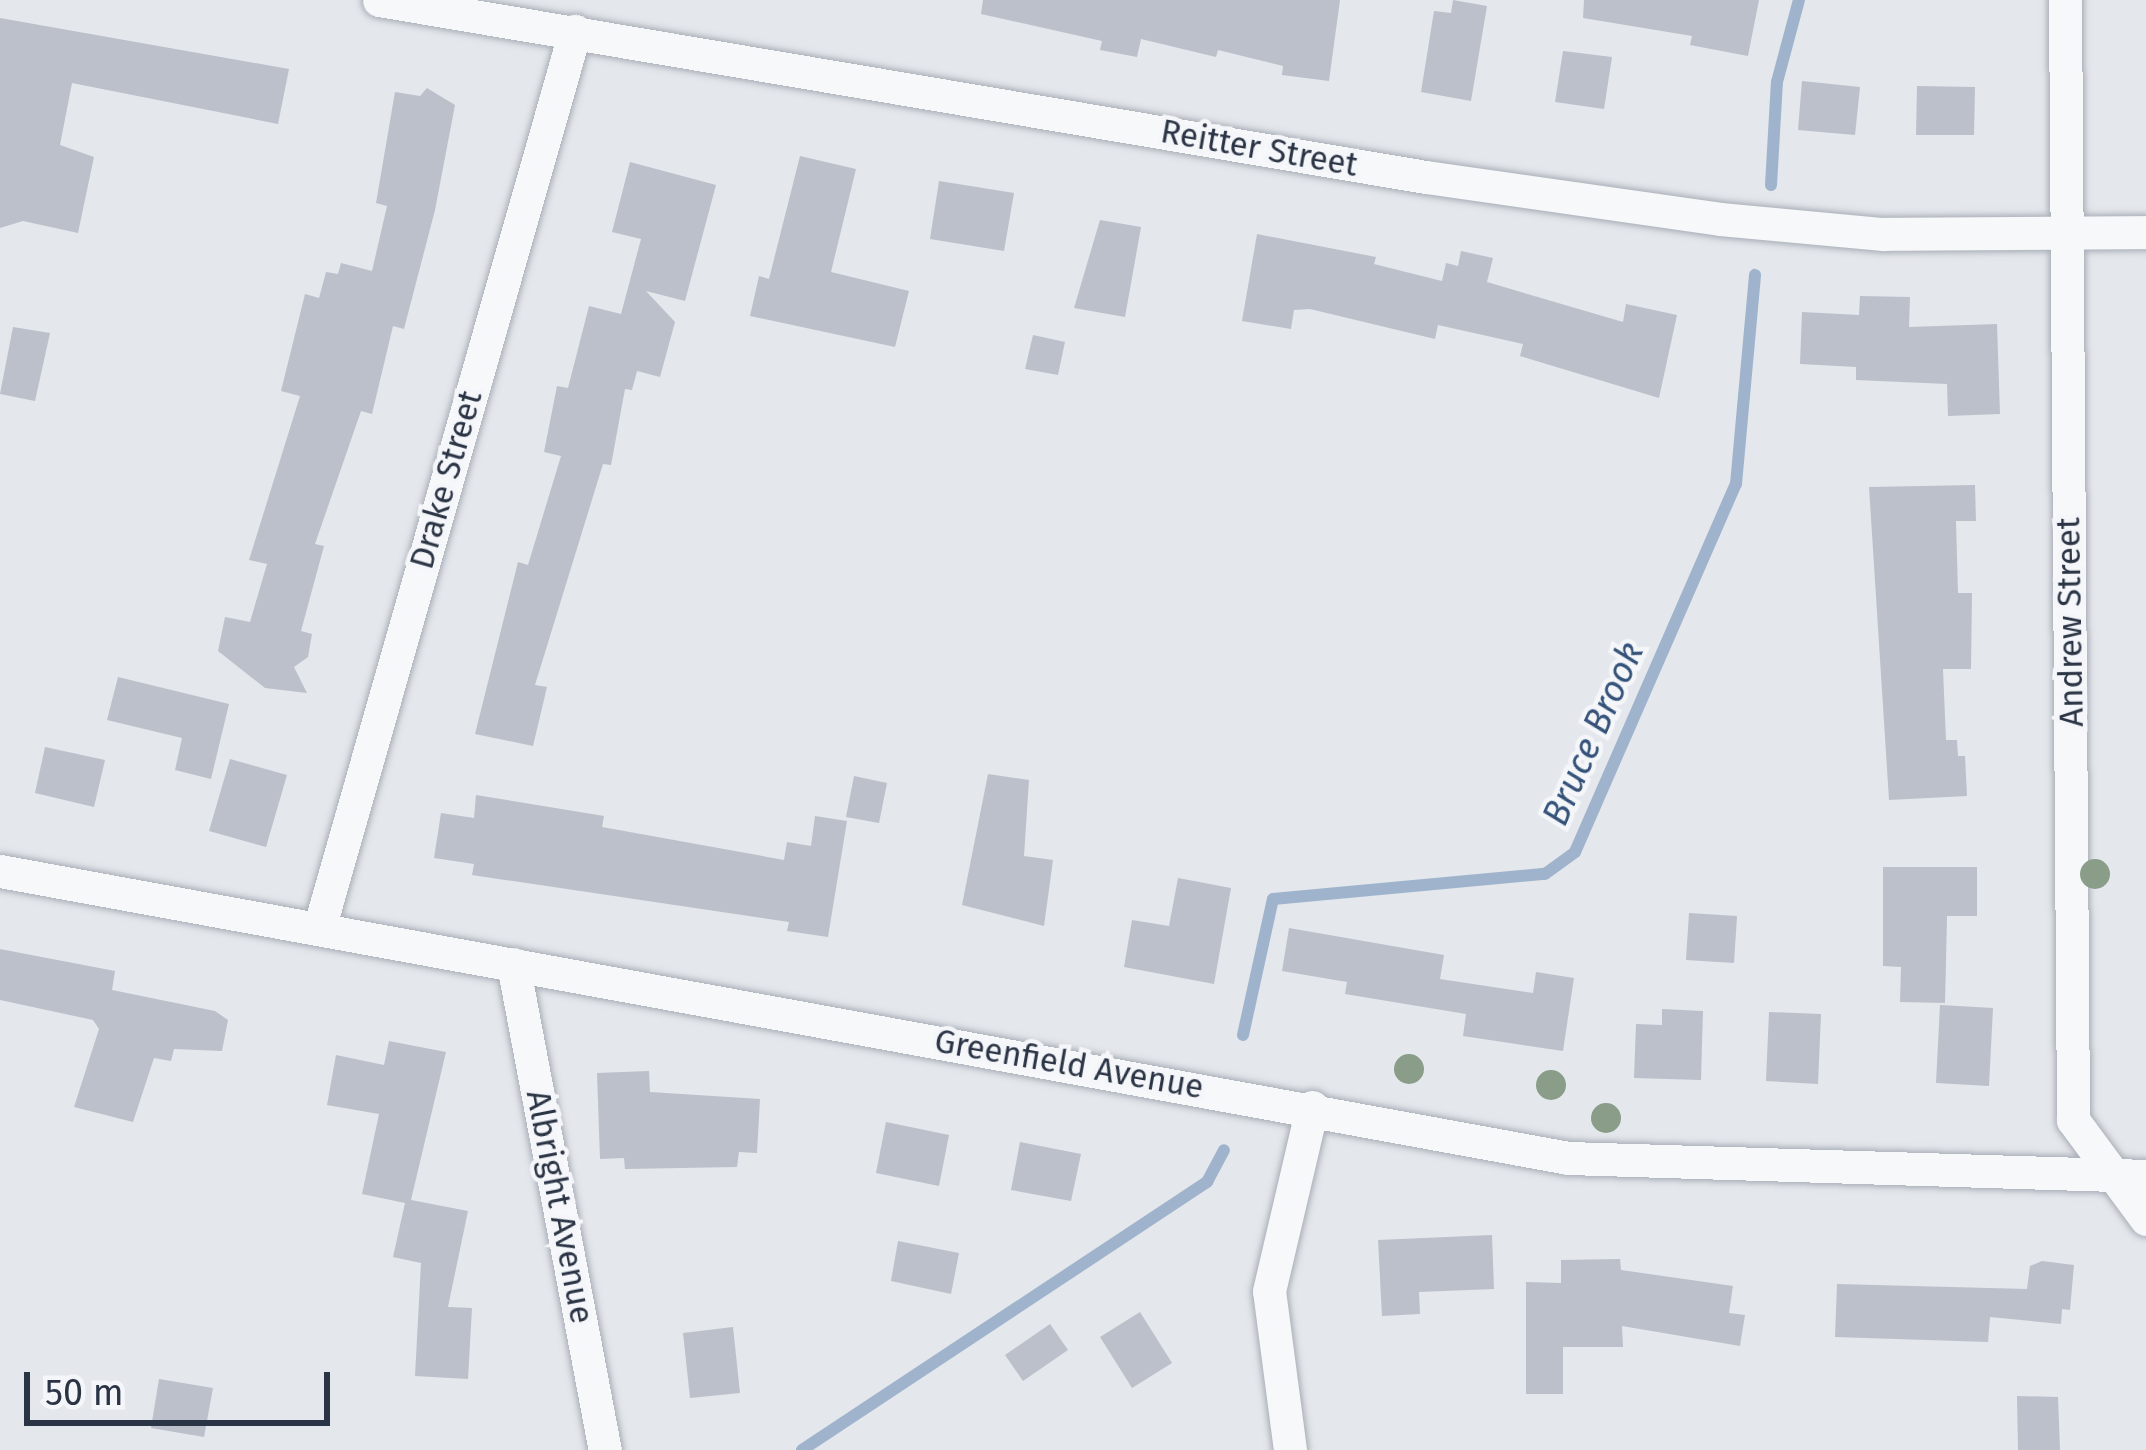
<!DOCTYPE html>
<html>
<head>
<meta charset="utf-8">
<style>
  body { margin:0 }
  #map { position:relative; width:2146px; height:1450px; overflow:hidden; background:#e4e7ec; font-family:"Fira Sans",sans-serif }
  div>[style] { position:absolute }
  .stream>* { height:12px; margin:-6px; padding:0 6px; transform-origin:6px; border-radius:6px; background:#9fb4cc }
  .building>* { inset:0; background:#bbc0ca }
  .roads { filter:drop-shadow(0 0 3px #a9aeb7) drop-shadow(0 0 3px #a9aeb7) }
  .minor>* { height:33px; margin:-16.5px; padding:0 16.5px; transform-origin:16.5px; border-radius:16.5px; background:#f7f8fa }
  .trees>* { width:30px; height:30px; margin:-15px; border-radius:50%; background:#899d89 }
  span { translate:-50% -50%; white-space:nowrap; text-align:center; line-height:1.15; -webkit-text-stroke:9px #f4f6f9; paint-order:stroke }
  .street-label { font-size:33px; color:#2b3445 }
  .water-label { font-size:36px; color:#34527a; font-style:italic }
  .scale { position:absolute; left:24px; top:1372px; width:306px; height:54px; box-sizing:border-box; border:6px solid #2b3445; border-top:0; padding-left:15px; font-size:36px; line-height:42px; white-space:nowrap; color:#2b3445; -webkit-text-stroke:9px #f4f6f9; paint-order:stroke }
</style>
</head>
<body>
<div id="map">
  <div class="stream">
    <div style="left:1771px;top:185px;width:103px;rotate:-86.7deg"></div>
    <div style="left:1777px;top:82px;width:85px;rotate:-75deg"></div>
    <div style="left:1243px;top:1035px;width:139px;rotate:-77.6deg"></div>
    <div style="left:1273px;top:899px;width:273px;rotate:-5.3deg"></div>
    <div style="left:1545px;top:874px;width:37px;rotate:-36deg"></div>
    <div style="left:1575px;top:852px;width:402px;rotate:-66.4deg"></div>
    <div style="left:1736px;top:484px;width:210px;rotate:-84.8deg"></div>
    <div style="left:802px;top:1450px;width:486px;rotate:-33.5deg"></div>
    <div style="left:1207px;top:1182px;width:36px;rotate:-62deg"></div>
  </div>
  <div class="building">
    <div style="clip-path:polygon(983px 0,1340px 0,1329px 81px,1282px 75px,1283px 66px,1218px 50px,1216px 57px,1141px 39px,1137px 57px,1100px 50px,1102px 41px,981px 14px)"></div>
    <div style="clip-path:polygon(1453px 0,1487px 6px,1471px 101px,1421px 92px,1434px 11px,1451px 13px)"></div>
    <div style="clip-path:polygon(1584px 0,1759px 0,1748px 56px,1690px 45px,1692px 36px,1583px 18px)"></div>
    <div style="clip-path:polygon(0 18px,289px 69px,278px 124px,72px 83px,60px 145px,94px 157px,78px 233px,23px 221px,0 228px)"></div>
    <div style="clip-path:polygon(1563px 51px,1612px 57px,1604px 109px,1555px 102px)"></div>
    <div style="clip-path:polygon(1802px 81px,1860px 87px,1855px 135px,1798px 130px)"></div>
    <div style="clip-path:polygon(1917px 86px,1975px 87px,1974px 135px,1916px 135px)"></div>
    <div style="clip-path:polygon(427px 88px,455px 105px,435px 210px,404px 329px,393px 326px,372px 414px,361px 411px,315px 544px,324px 546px,301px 631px,312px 634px,308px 657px,294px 667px,307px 693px,265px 688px,218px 651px,225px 617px,250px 622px,267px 564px,249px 560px,300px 396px,281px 391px,305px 294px,319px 298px,326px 272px,338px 274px,341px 263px,372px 271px,387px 206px,376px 203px,395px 92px,420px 96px)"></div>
    <div style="clip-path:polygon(800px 156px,856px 169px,831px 272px,909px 291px,895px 347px,750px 316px,759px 276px,769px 279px)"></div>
    <div style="clip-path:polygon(630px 162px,716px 185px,685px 301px,646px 291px,675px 322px,660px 377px,637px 371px,632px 390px,625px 389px,611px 465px,603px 464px,535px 685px,547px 687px,533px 746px,475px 734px,518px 562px,528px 565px,561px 456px,544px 452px,557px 386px,568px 388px,589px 306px,621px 314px,641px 239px,612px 232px)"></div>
    <div style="clip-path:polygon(939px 181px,1014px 193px,1004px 251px,930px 239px)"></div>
    <div style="clip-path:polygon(1100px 220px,1141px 227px,1125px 317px,1074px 308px)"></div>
    <div style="clip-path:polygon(1257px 234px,1376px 257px,1374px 264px,1442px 281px,1446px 263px,1458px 266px,1461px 251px,1493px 258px,1487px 282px,1623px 322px,1626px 304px,1677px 315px,1659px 398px,1520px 356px,1523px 344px,1438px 325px,1435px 339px,1310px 309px,1294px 310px,1291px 329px,1242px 321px)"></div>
    <div style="clip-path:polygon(1860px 296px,1910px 297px,1909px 327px,1997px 324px,2000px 414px,1948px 416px,1947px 384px,1856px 380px,1856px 367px,1800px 364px,1802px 312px,1859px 315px)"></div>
    <div style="clip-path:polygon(13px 327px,50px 333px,35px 401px,0 394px)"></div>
    <div style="clip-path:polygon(1033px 335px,1065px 342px,1058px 375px,1025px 369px)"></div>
    <div style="clip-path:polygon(1975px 485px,1976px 521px,1956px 521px,1958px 593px,1972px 593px,1971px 669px,1943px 669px,1946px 740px,1957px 740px,1958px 756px,1965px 756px,1967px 796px,1889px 800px,1869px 487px)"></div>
    <div style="clip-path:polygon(118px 677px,229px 704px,211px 779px,175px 770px,182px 738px,107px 720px)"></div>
    <div style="clip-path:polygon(45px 747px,105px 760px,94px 807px,35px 793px)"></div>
    <div style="clip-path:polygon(230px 759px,287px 775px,266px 847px,209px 831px)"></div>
    <div style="clip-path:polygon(988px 774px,1029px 780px,1024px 856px,1053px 860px,1044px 926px,962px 905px)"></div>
    <div style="clip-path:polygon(854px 776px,887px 783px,879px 823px,846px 817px)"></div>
    <div style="clip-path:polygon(476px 795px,604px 816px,602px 827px,784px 860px,787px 842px,811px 846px,815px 816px,847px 821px,828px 937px,787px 931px,789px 922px,472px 875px,474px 864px,434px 858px,441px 813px,474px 818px)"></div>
    <div style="clip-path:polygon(1883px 867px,1977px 867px,1977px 916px,1947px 916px,1945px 1003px,1900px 1002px,1901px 967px,1883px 966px)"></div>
    <div style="clip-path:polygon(1178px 878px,1231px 888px,1214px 984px,1124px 967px,1132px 920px,1169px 926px)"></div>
    <div style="clip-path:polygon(1689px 913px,1737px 916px,1734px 963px,1686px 960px)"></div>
    <div style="clip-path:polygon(1289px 928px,1444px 955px,1440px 979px,1533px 993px,1536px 972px,1574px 978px,1563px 1051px,1463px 1036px,1466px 1014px,1345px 994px,1347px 982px,1282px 971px)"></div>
    <div style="clip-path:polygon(0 949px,115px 971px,112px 990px,215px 1011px,228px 1020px,222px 1051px,174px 1049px,171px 1061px,154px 1058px,133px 1122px,74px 1107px,99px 1029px,93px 1020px,0 1000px)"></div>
    <div style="clip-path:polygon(1940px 1005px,1993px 1008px,1989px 1086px,1936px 1083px)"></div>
    <div style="clip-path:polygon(1662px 1009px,1703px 1011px,1701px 1080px,1634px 1078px,1636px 1024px,1662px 1025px)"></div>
    <div style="clip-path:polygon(1769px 1012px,1821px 1014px,1818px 1084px,1766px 1081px)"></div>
    <div style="clip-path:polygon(389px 1041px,446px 1052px,411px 1200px,468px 1211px,448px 1307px,472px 1308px,468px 1379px,415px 1376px,421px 1263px,393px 1257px,405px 1203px,362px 1194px,379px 1114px,327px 1105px,336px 1055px,384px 1065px)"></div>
    <div style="clip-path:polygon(649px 1071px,650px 1092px,760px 1099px,757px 1153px,739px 1152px,737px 1167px,625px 1169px,624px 1158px,600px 1159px,597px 1073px)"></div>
    <div style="clip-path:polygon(886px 1122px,949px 1135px,939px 1186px,876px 1173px)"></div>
    <div style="clip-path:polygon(1020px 1142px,1081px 1154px,1071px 1201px,1011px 1190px)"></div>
    <div style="clip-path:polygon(1492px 1235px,1494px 1289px,1419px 1292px,1420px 1314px,1382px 1316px,1378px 1240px)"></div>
    <div style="clip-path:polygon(898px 1241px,959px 1253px,951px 1294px,891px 1281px)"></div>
    <div style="clip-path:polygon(1620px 1259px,1621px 1270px,1733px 1286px,1729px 1313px,1745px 1315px,1740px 1346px,1622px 1326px,1623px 1347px,1563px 1347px,1563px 1394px,1526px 1394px,1526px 1282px,1561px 1283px,1561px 1260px)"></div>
    <div style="clip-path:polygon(2042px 1261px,2074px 1265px,2070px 1310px,2062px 1309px,2061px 1324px,1990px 1317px,1988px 1342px,1835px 1337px,1837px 1284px,2027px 1289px,2030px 1266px)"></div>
    <div style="clip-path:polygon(1140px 1312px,1172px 1363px,1132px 1388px,1100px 1337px)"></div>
    <div style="clip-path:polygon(1050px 1324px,1068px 1350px,1023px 1381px,1005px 1355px)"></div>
    <div style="clip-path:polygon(733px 1327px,740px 1393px,690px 1398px,683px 1333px)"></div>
    <div style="clip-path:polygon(159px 1379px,213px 1388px,204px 1437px,151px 1428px)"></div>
    <div style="clip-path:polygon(2017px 1396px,2058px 1397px,2060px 1450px,2018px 1450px)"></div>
  </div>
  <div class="roads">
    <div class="minor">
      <div style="left:379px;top:0;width:1062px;rotate:9.6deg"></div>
      <div style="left:1426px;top:177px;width:297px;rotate:8.1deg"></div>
      <div style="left:1720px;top:219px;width:164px;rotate:5.3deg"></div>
      <div style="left:1883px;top:234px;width:263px;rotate:-0.4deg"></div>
      <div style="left:2065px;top:0;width:1120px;rotate:89.59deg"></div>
      <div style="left:2073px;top:1120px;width:123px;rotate:53.6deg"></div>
      <div style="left:0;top:871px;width:1594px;rotate:10.37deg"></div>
      <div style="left:1568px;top:1158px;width:578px;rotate:1.78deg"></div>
      <div style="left:319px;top:929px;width:934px;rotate:-74.09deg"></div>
      <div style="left:513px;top:964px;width:495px;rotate:79.3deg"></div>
      <div style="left:1290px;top:1450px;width:160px;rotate:-97.5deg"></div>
      <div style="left:1269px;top:1291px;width:189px;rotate:-76.8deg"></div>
    </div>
  </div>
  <div class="trees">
    <div style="left:2095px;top:874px"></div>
    <div style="left:1409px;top:1069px"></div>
    <div style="left:1551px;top:1085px"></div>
    <div style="left:1606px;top:1118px"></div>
  </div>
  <div class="street-label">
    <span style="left:1259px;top:149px;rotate:10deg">Reitter Street</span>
    <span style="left:447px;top:480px;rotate:-74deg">Drake Street</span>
    <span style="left:2071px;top:622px;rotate:-91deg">Andrew Street</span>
    <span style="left:1069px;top:1065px;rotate:10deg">Greenfield Avenue</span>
    <span style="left:559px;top:1207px;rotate:79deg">Albright Avenue</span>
  </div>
  <div class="water-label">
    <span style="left:1594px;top:734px;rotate:-66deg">Bruce Brook</span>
  </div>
  <div class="scale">50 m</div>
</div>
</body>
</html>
